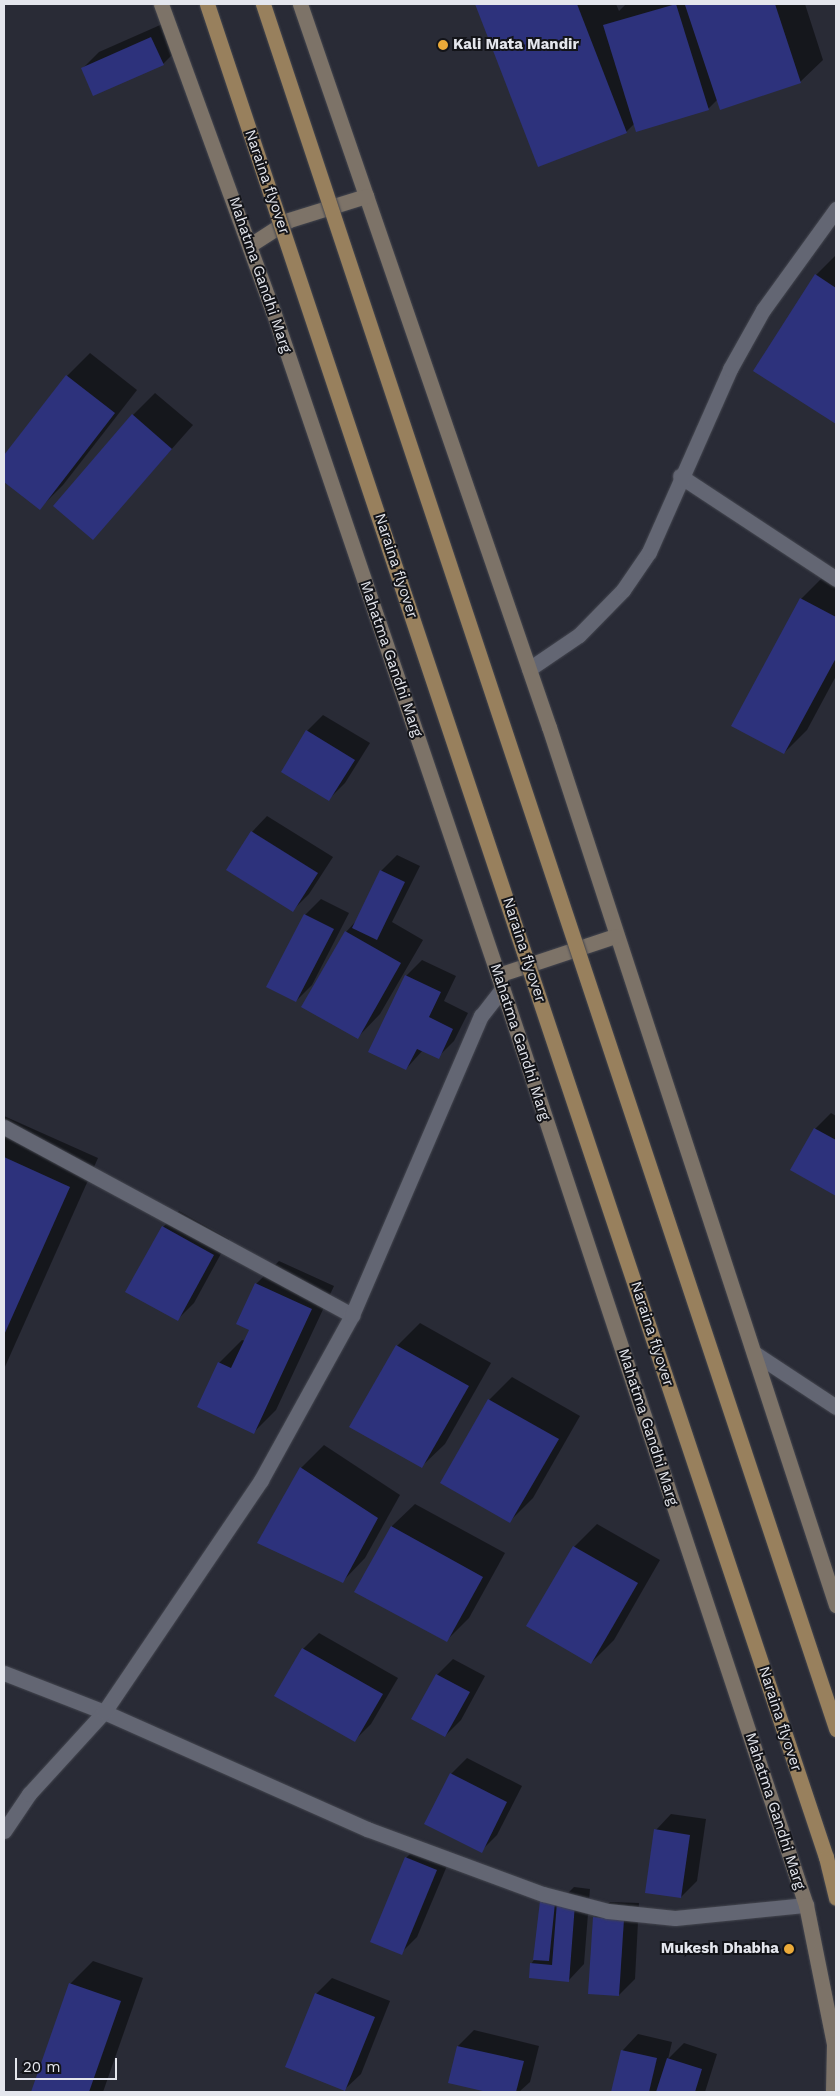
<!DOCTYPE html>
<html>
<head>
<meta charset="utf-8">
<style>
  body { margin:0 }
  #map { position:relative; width:840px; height:2096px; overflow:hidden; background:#292b36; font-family:"Work Sans",sans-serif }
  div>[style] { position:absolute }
  .shadow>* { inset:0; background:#0007 }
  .building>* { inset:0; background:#2d327c }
  .roads { filter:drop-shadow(0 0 1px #44464f) drop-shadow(0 0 1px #44464f) }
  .service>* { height:15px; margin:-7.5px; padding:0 7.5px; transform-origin:7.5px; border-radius:7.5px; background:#636673 }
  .minor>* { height:15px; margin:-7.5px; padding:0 7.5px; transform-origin:7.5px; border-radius:7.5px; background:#636673 }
  .secondary>* { height:15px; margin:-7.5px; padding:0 7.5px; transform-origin:7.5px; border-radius:7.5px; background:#7d7368 }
  .bridges { filter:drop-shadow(0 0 1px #44464f) drop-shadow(0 0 1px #44464f) }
  .primary-bridge>* { height:15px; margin:-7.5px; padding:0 7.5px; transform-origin:7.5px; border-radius:7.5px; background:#98805d }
  .dots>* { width:14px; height:14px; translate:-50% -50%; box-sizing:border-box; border:2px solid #131419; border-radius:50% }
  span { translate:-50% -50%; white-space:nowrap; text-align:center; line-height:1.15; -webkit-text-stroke:4px #131419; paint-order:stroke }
  .poi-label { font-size:15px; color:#e4e6ed; font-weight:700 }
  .left { translate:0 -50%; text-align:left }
  .right { translate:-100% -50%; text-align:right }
  .street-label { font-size:15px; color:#e4e6ed }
  .frame { position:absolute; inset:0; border:5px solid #e4e6ed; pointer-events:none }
  .scale { position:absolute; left:15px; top:2058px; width:102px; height:22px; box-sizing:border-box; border:2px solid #e4e6ed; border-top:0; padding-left:6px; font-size:15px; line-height:18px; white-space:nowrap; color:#e4e6ed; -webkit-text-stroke:4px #131419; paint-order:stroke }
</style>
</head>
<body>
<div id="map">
  <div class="shadow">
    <div style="clip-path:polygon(477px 4px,616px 4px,619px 11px,626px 4px,805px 4px,823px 60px,800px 82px,718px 99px,709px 108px,637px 131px,635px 123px,626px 132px,539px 166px)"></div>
    <div style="clip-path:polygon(167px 22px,179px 48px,163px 64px,83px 68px,99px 52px)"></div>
    <div style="clip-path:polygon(836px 255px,836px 422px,755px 371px,816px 275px)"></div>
    <div style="clip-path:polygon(90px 353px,137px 390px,63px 485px,40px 508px,4px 480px,4px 457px,67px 376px)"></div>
    <div style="clip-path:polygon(155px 393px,193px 425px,93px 538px,133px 415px)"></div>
    <div style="clip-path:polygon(824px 576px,836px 582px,836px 676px,807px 730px,784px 753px,733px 726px,801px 599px)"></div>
    <div style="clip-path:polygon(323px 715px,370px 743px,345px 783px,329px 799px,307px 731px)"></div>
    <div style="clip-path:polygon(267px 816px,333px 857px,309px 894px,293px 910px,252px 832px)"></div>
    <div style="clip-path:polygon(397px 855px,420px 866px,392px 922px,423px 940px,380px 1014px,358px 1037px,346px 932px,356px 921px,381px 871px)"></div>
    <div style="clip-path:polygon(321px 899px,349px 913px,312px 985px,296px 1001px,305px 915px)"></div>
    <div style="clip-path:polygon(422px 960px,456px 976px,444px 1001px,468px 1013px,454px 1041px,438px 1057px,423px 1050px,406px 1069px,406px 976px)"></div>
    <div style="clip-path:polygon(831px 1113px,836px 1116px,836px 1195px,792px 1170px,815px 1129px)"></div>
    <div style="clip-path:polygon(4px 1116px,98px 1158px,4px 1369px)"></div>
    <div style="clip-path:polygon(179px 1211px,229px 1239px,194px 1303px,178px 1319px,163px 1227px)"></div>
    <div style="clip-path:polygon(279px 1261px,334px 1286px,276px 1410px,253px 1433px,219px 1363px,242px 1340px,245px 1341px,250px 1330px,256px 1284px)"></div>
    <div style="clip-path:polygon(420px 1323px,491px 1363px,445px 1444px,422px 1466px,397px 1346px)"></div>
    <div style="clip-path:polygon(512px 1377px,580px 1416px,533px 1498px,510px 1521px,489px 1400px)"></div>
    <div style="clip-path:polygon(324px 1445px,400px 1495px,365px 1558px,343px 1581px,258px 1542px,301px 1468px)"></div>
    <div style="clip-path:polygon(415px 1504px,505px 1553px,469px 1618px,446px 1641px,356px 1591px,392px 1526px)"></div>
    <div style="clip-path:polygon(597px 1524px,660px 1560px,614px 1640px,591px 1663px,574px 1547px)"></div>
    <div style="clip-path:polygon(319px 1633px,398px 1678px,371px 1724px,355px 1740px,303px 1649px)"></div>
    <div style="clip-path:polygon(453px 1659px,485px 1676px,461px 1720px,445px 1736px,437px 1675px)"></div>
    <div style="clip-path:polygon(467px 1758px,522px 1786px,497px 1835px,481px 1851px,451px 1774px)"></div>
    <div style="clip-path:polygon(671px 1814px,706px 1819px,697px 1881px,681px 1897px,656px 1830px)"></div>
    <div style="clip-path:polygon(422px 1842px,452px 1854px,417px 1937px,401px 1953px,406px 1858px)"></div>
    <div style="clip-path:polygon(574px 1887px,590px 1889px,584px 1964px,569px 1980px,531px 1964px,534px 1960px,541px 1902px,562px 1899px)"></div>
    <div style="clip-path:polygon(610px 1902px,639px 1903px,635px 1979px,619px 1995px,594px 1918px)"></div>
    <div style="clip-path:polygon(93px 1961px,143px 1978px,103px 2092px,32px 2092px,70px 1984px)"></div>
    <div style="clip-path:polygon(332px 1978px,390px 2001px,361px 2074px,345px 2089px,316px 1994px)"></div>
    <div style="clip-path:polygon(474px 2030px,539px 2046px,530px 2082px,519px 2092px,492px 2092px,450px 2082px,458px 2046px)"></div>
    <div style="clip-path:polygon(638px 2034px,672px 2042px,668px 2059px,684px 2043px,717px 2054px,705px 2092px,613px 2092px,623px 2050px)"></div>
  </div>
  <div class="building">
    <div style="clip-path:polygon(475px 4px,577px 4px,627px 133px,538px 167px)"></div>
    <div style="clip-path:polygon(676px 4px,709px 110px,636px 132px,603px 25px)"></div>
    <div style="clip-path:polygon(690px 4px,775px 4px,801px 83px,720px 110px,685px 5px)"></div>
    <div style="clip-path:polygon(151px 37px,164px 65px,93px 96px,81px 68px)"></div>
    <div style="clip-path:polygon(815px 274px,836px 288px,836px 424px,753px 371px)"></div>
    <div style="clip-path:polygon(66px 375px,115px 413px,40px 510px,4px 482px,4px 455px)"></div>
    <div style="clip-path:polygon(132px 414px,172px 449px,93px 540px,53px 506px)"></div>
    <div style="clip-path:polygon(800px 598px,836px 617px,836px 658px,784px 754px,731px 726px)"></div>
    <div style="clip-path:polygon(306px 730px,355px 760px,329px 801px,281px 772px)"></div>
    <div style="clip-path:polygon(251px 831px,318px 873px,293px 912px,226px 870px)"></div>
    <div style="clip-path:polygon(380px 870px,405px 882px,377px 940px,352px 928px)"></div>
    <div style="clip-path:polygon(304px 914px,334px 929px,296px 1002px,266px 987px)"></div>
    <div style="clip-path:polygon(345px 931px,401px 963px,358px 1039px,301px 1007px)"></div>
    <div style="clip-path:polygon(405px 975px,441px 992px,429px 1017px,453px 1029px,439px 1059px,417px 1049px,406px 1070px,368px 1052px)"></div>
    <div style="clip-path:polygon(814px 1128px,836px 1140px,836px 1196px,790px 1170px)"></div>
    <div style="clip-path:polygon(4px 1157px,70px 1187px,4px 1335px)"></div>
    <div style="clip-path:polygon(162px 1226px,214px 1255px,178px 1321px,125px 1292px)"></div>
    <div style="clip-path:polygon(255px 1283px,312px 1309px,254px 1434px,197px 1407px,218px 1362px,231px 1368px,249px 1330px,236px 1324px)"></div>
    <div style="clip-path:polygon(396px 1345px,469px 1386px,422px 1468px,349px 1427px)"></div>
    <div style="clip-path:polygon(488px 1399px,559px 1439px,510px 1523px,440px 1483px)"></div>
    <div style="clip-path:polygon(300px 1467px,378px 1518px,343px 1583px,257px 1543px)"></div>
    <div style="clip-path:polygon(391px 1526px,483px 1577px,447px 1642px,354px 1592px)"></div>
    <div style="clip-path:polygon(573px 1546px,638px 1583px,591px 1664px,526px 1626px)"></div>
    <div style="clip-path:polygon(302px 1648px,383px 1694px,355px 1742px,274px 1696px)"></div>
    <div style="clip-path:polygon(436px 1674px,470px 1692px,445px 1737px,411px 1719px)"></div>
    <div style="clip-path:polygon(450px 1773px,507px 1802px,482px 1853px,424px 1824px)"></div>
    <div style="clip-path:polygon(654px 1829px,690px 1835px,681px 1898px,645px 1893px)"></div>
    <div style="clip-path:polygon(405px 1857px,437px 1870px,402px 1955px,370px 1942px)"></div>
    <div style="clip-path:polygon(540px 1901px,555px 1903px,549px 1961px,533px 1960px)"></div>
    <div style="clip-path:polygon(557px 1902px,575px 1904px,569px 1982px,529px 1978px,530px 1963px,552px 1965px)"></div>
    <div style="clip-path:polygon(593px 1917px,624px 1919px,619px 1996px,588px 1994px)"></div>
    <div style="clip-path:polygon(69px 1983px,121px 2001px,89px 2092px,31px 2092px)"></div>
    <div style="clip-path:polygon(315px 1993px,375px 2017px,345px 2091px,285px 2067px)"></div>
    <div style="clip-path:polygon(457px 2046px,524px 2061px,516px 2092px,487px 2092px,448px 2083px)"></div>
    <div style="clip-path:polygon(621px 2050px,657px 2058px,649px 2092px,611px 2092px)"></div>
    <div style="clip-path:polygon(667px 2058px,702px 2069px,695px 2092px,656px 2092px)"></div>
  </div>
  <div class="roads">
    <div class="service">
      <div style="left:4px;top:1673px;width:107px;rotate:21.3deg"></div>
    </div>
    <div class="minor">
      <div style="left:680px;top:476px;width:187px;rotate:33.4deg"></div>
      <div style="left:529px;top:669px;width:60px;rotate:-34.2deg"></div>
      <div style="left:579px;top:635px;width:63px;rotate:-45.6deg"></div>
      <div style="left:623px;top:590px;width:46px;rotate:-55.6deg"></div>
      <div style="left:649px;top:552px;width:200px;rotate:-66.1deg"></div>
      <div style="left:730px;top:369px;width:68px;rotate:-60.8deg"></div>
      <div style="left:763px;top:310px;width:125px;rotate:-54.1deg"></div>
      <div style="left:4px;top:1127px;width:396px;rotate:28.4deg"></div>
      <div style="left:754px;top:1353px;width:98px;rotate:33.4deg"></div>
      <div style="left:104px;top:1712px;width:288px;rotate:24deg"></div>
      <div style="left:367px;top:1829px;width:188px;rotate:20.3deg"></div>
      <div style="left:543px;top:1894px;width:67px;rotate:14.7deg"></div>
      <div style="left:608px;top:1911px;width:67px;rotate:6deg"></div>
      <div style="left:675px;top:1918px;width:132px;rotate:-5.7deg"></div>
      <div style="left:4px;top:1831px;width:45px;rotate:-56deg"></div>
      <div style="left:29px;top:1794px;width:111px;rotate:-47.6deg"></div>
      <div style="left:104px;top:1712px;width:280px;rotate:-55.9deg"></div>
      <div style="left:261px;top:1480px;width:188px;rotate:-61.1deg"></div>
      <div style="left:352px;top:1315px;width:326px;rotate:-66.7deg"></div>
      <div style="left:481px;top:1016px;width:34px;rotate:-52deg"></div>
    </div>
    <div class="secondary">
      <div style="left:161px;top:4px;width:327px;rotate:70deg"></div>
      <div style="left:273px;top:311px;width:701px;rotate:71.28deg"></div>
      <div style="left:498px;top:975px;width:980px;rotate:71.68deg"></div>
      <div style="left:806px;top:1905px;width:142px;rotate:78.6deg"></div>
      <div style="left:834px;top:2044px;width:48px;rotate:91.2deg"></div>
      <div style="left:300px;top:4px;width:765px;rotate:71deg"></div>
      <div style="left:549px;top:727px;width:924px;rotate:71.9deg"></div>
      <div style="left:250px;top:245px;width:46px;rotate:-32.7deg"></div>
      <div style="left:289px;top:220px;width:81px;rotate:-17.3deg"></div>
      <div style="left:498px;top:975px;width:123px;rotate:-18.4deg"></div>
    </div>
  </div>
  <div class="bridges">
    <div class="primary-bridge">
      <div style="left:207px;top:4px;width:1954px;rotate:71.53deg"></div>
      <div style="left:826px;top:1857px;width:42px;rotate:76.3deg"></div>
      <div style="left:263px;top:4px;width:1818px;rotate:71.62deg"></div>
    </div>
  </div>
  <div class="dots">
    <div style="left:443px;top:45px;background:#ebaa39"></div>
    <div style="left:789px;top:1949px;background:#ebaa39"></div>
  </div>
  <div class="poi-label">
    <span class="left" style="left:453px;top:45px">Kali Mata Mandir</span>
    <span class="right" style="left:779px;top:1949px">Mukesh Dhabha</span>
  </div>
  <div class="street-label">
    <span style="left:267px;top:182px;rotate:71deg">Naraina flyover</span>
    <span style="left:260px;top:275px;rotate:71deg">Mahatma Gandhi Marg</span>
    <span style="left:396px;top:566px;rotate:72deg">Naraina flyover</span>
    <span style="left:391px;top:659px;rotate:71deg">Mahatma Gandhi Marg</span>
    <span style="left:524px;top:950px;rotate:72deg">Naraina flyover</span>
    <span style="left:520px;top:1042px;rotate:72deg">Mahatma Gandhi Marg</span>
    <span style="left:652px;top:1334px;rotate:72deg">Naraina flyover</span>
    <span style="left:648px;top:1427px;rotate:72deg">Mahatma Gandhi Marg</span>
    <span style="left:780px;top:1719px;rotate:72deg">Naraina flyover</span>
    <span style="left:775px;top:1811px;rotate:72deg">Mahatma Gandhi Marg</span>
  </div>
  <div class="frame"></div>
  <div class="scale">20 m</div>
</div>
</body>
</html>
